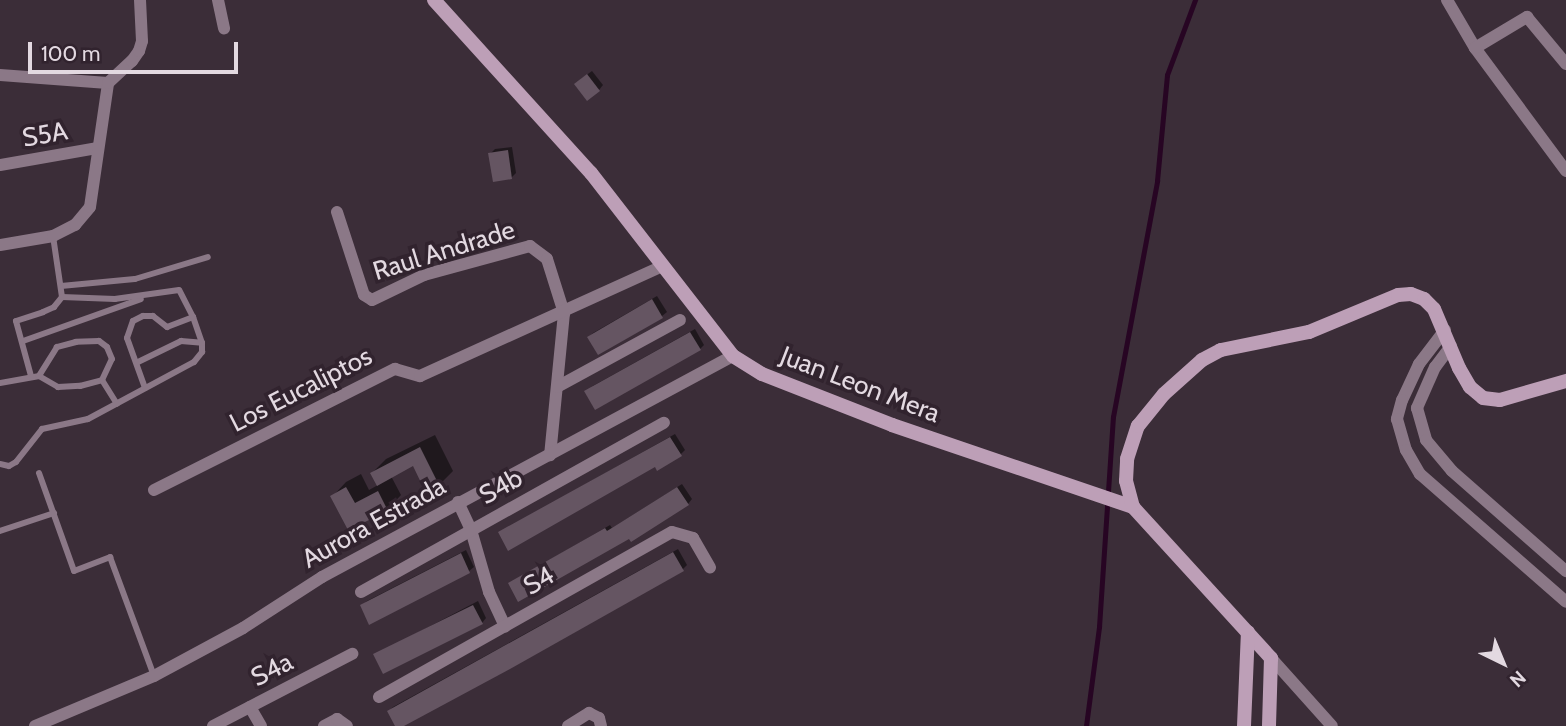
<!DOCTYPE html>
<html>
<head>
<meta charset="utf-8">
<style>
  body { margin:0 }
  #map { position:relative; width:1566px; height:726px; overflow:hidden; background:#3b2d38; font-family:Cabin,sans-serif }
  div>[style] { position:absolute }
  .shadow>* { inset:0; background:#0007 }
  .stream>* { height:4.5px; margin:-2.25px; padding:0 2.25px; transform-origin:2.25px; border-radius:2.25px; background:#270523 }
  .building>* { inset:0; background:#655562 }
  .lane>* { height:6px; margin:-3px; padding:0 3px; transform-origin:3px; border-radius:3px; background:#8b7887 }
  .street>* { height:12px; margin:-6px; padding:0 6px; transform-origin:6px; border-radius:6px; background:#8b7887 }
  .secondary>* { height:14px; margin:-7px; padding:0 7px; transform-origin:7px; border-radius:7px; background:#bd9fb7 }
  span { translate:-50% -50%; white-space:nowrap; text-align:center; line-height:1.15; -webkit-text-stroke:7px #31232e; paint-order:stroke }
  .street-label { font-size:26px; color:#e3d9e1 }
  .north { position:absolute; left:1468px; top:628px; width:70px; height:70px; -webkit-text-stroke:5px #31232e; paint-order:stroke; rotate:137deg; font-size:19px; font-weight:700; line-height:28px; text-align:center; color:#e3d9e1 }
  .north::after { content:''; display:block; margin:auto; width:24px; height:32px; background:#e3d9e1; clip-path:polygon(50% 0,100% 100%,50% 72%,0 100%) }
  .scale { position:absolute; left:28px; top:42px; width:210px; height:32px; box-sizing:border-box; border:4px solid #e3d9e1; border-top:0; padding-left:9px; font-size:21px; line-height:24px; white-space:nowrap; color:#e3d9e1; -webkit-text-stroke:5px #31232e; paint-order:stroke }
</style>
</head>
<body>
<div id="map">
  <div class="shadow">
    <div style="clip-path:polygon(592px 71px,603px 85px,599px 90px,581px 79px)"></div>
    <div style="clip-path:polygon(512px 147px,516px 173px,511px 178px,490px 154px,495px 149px)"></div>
    <div style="clip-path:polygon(657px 296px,667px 312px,662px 316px,598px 353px,589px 337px,593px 333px)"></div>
    <div style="clip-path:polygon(695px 329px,704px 345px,700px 349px,591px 387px)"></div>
    <div style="clip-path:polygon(675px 434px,685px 450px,681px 454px,500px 532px)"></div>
    <div style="clip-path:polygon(435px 435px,453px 471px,439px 485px,413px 464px,391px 476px,401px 495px,387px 510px,349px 528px,332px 497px,346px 482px,361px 474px,369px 490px,378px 485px,372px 473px,386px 459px)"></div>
    <div style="clip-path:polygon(682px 484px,692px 499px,688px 504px,630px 537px,510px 583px,610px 525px,612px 528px)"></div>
    <div style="clip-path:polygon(678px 549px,687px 565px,683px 569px,397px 726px,389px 711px,393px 707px)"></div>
    <div style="clip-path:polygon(466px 550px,474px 567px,469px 571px,370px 622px,362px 605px,367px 601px)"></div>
    <div style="clip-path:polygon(478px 601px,486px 618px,482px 623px,375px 655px)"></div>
  </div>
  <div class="stream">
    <div style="left:1086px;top:726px;width:100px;rotate:-82.5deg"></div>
    <div style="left:1099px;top:627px;width:210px;rotate:-86.2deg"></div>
    <div style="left:1113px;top:417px;width:240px;rotate:-79.4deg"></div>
    <div style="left:1157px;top:181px;width:106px;rotate:-84.6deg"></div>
    <div style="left:1167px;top:75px;width:80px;rotate:-69.5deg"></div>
  </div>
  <div class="building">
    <div style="clip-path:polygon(587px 74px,600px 91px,587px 101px,574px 84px)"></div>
    <div style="clip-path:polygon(508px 150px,512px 179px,493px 182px,488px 153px)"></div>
    <div style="clip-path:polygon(652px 299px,663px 318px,598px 355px,587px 337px)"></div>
    <div style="clip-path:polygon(690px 332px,701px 350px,595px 410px,584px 391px)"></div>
    <div style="clip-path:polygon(670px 437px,682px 456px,657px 471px,655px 467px,508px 551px,498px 532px)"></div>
    <div style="clip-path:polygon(420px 447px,440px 487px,426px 493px,413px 466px,377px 486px,370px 473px)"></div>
    <div style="clip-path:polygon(346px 487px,355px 503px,378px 491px,388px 511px,348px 530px,330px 496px)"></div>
    <div style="clip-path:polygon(677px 487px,689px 505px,631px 542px,629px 539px,518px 602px,508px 583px,605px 528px,607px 531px)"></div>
    <div style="clip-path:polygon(673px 552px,684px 571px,510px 669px,404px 726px,395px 726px,387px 711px)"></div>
    <div style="clip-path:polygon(461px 553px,470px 573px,369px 625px,360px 605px)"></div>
    <div style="clip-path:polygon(473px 605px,483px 624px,383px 674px,373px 654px)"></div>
  </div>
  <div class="lane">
    <div style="left:61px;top:286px;width:74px;rotate:-5.4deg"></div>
    <div style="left:135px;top:279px;width:76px;rotate:-16.8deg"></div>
    <div style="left:23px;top:341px;width:125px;rotate:-19.6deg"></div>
    <div style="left:138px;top:362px;width:48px;rotate:-26deg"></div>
    <div style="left:181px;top:341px;width:21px;rotate:5deg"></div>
    <div style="left:31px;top:376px;width:57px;rotate:-105.3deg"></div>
    <div style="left:16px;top:321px;width:28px;rotate:-18deg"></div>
    <div style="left:43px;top:312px;width:12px;rotate:-24deg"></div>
    <div style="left:54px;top:307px;width:13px;rotate:-51deg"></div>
    <div style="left:62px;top:297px;width:62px;rotate:-98.4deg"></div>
    <div style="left:102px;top:380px;width:28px;rotate:58deg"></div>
    <div style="left:0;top:383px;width:40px;rotate:-10deg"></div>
    <div style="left:39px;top:376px;width:22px;rotate:30deg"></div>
    <div style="left:58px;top:387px;width:22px;rotate:-3deg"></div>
    <div style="left:80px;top:386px;width:23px;rotate:-15deg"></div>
    <div style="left:102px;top:380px;width:23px;rotate:-65deg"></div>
    <div style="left:112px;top:359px;width:13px;rotate:-113deg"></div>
    <div style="left:107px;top:347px;width:10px;rotate:-143deg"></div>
    <div style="left:99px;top:341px;width:23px;rotate:178deg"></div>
    <div style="left:76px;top:342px;width:20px;rotate:165deg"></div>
    <div style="left:57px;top:347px;width:34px;rotate:122deg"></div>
    <div style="left:145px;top:388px;width:53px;rotate:-109.8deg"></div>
    <div style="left:127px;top:338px;width:18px;rotate:-71deg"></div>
    <div style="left:133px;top:321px;width:11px;rotate:-27deg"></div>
    <div style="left:143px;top:316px;width:10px"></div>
    <div style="left:153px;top:316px;width:18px;rotate:38deg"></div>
    <div style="left:167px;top:327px;width:28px;rotate:-21deg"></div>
    <div style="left:0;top:464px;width:9px;rotate:13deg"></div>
    <div style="left:9px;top:466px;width:8px;rotate:-30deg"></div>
    <div style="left:16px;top:462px;width:42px;rotate:-51.8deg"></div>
    <div style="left:42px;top:429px;width:47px;rotate:-12.3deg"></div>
    <div style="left:88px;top:419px;width:120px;rotate:-28.3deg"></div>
    <div style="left:194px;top:362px;width:13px;rotate:-51deg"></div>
    <div style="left:202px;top:352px;width:9px;rotate:-90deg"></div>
    <div style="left:202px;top:343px;width:28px;rotate:-109deg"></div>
    <div style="left:193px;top:317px;width:30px;rotate:-117deg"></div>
    <div style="left:179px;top:290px;width:65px;rotate:172deg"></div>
    <div style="left:115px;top:299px;width:53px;rotate:-177.8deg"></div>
    <div style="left:39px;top:473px;width:104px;rotate:70.3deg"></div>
    <div style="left:74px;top:571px;width:39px;rotate:-21deg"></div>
    <div style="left:110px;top:557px;width:127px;rotate:69.7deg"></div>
    <div style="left:0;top:531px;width:57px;rotate:-18.4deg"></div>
  </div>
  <div class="street">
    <div style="left:218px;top:0;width:29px;rotate:78deg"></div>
    <div style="left:1447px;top:0;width:56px;rotate:59.7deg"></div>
    <div style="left:1475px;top:48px;width:153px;rotate:53.5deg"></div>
    <div style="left:1475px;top:48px;width:61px;rotate:-30.8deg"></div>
    <div style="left:1527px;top:17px;width:61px;rotate:50.3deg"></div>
    <div style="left:0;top:75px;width:108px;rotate:4.2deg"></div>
    <div style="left:0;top:165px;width:98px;rotate:-9.9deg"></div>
    <div style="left:337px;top:212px;width:87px;rotate:72deg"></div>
    <div style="left:364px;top:295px;width:9px;rotate:32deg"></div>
    <div style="left:372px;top:300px;width:58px;rotate:-25.7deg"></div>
    <div style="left:424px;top:275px;width:110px;rotate:-15.3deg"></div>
    <div style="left:530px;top:246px;width:21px;rotate:37deg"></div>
    <div style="left:547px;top:259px;width:57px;rotate:72.5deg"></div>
    <div style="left:564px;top:313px;width:143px;rotate:95.6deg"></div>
    <div style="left:0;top:245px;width:54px;rotate:-9.6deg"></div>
    <div style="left:53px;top:236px;width:25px;rotate:-27deg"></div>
    <div style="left:75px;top:225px;width:23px;rotate:-50deg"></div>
    <div style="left:90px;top:207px;width:125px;rotate:-81.7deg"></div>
    <div style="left:108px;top:83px;width:33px;rotate:-43deg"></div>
    <div style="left:132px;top:61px;width:12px;rotate:-55deg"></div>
    <div style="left:139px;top:51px;width:10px;rotate:-73deg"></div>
    <div style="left:142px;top:41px;width:41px;rotate:-92.8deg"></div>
    <div style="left:1445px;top:330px;width:43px;rotate:127.4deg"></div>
    <div style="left:1419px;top:364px;width:40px;rotate:115deg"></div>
    <div style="left:1402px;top:400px;width:20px;rotate:105deg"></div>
    <div style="left:1397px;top:419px;width:32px;rotate:74deg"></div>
    <div style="left:1406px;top:450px;width:28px;rotate:60deg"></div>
    <div style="left:1420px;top:474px;width:194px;rotate:41.2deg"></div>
    <div style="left:1451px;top:346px;width:26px;rotate:127deg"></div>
    <div style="left:1435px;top:367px;width:45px;rotate:113.7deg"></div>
    <div style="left:1417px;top:408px;width:33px;rotate:74deg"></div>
    <div style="left:1426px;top:440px;width:40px;rotate:50deg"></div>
    <div style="left:1452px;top:471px;width:152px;rotate:41.3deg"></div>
    <div style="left:557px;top:387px;width:140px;rotate:-28.6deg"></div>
    <div style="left:154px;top:490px;width:270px;rotate:-26.7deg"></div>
    <div style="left:395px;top:369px;width:26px;rotate:16deg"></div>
    <div style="left:420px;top:376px;width:266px;rotate:-24.4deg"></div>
    <div style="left:458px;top:502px;width:31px;rotate:65deg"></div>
    <div style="left:471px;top:530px;width:65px;rotate:73.8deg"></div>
    <div style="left:489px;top:592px;width:38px;rotate:65deg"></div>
    <div style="left:361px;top:592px;width:347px;rotate:-29.2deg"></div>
    <div style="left:1271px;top:658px;width:91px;rotate:48.1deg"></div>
    <div style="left:379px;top:697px;width:336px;rotate:-29.4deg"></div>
    <div style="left:672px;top:532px;width:22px;rotate:16deg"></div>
    <div style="left:693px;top:538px;width:34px;rotate:60deg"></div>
    <div style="left:250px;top:707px;width:22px;rotate:60deg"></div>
    <div style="left:35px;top:726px;width:129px;rotate:-22.8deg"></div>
    <div style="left:154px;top:676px;width:101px;rotate:-28.3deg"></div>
    <div style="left:243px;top:628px;width:94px;rotate:-32.8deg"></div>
    <div style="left:322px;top:577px;width:467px;rotate:-28.3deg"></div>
    <div style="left:213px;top:726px;width:157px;rotate:-27.4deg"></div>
    <div style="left:324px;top:726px;width:15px;rotate:-28deg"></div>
    <div style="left:337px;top:719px;width:12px;rotate:35deg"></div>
    <div style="left:568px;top:726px;width:25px;rotate:-32deg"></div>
    <div style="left:589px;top:713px;width:11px;rotate:27deg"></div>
    <div style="left:599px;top:718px;width:8px;rotate:76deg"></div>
  </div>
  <div class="secondary">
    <div style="left:434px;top:0;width:234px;rotate:47.8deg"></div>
    <div style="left:591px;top:173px;width:232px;rotate:52.2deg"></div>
    <div style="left:733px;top:356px;width:34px;rotate:32deg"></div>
    <div style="left:762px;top:374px;width:140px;rotate:21.4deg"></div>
    <div style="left:892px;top:425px;width:255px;rotate:18.8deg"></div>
    <div style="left:1133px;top:507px;width:205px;rotate:47.6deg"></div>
    <div style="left:1271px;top:658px;width:68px;rotate:91.7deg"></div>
    <div style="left:1133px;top:507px;width:27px;rotate:-105deg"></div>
    <div style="left:1126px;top:481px;width:22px;rotate:-87deg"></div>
    <div style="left:1127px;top:459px;width:35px;rotate:-72deg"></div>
    <div style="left:1138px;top:426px;width:41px;rotate:-50.9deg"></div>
    <div style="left:1164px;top:394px;width:51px;rotate:-41.8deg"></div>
    <div style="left:1202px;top:360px;width:21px;rotate:-28deg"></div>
    <div style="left:1221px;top:350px;width:90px;rotate:-11.6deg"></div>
    <div style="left:1309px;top:332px;width:96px;rotate:-22.6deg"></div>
    <div style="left:1398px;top:295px;width:13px;rotate:-4deg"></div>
    <div style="left:1411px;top:294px;width:14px;rotate:21deg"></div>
    <div style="left:1424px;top:299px;width:14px;rotate:45deg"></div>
    <div style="left:1434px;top:309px;width:64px;rotate:67deg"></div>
    <div style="left:1459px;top:368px;width:22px;rotate:60deg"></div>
    <div style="left:1470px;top:387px;width:17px;rotate:40deg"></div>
    <div style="left:1483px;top:398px;width:17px;rotate:7deg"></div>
    <div style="left:1500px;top:400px;width:69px;rotate:-16.1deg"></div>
    <div style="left:1244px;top:726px;width:94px;rotate:-87.6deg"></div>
  </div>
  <div class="street-label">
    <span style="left:45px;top:135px;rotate:-10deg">S5A</span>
    <span style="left:444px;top:251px;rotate:-17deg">Raul Andrade</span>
    <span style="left:860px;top:385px;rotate:21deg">Juan Leon Mera</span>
    <span style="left:301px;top:390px;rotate:-27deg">Los Eucaliptos</span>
    <span style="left:501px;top:487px;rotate:-29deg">S4b</span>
    <span style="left:374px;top:523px;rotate:-29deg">Aurora Estrada</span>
    <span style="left:539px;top:581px;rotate:-30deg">S4</span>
    <span style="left:272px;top:670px;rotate:-27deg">S4a</span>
  </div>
  <div class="north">N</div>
  <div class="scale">100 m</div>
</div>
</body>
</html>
